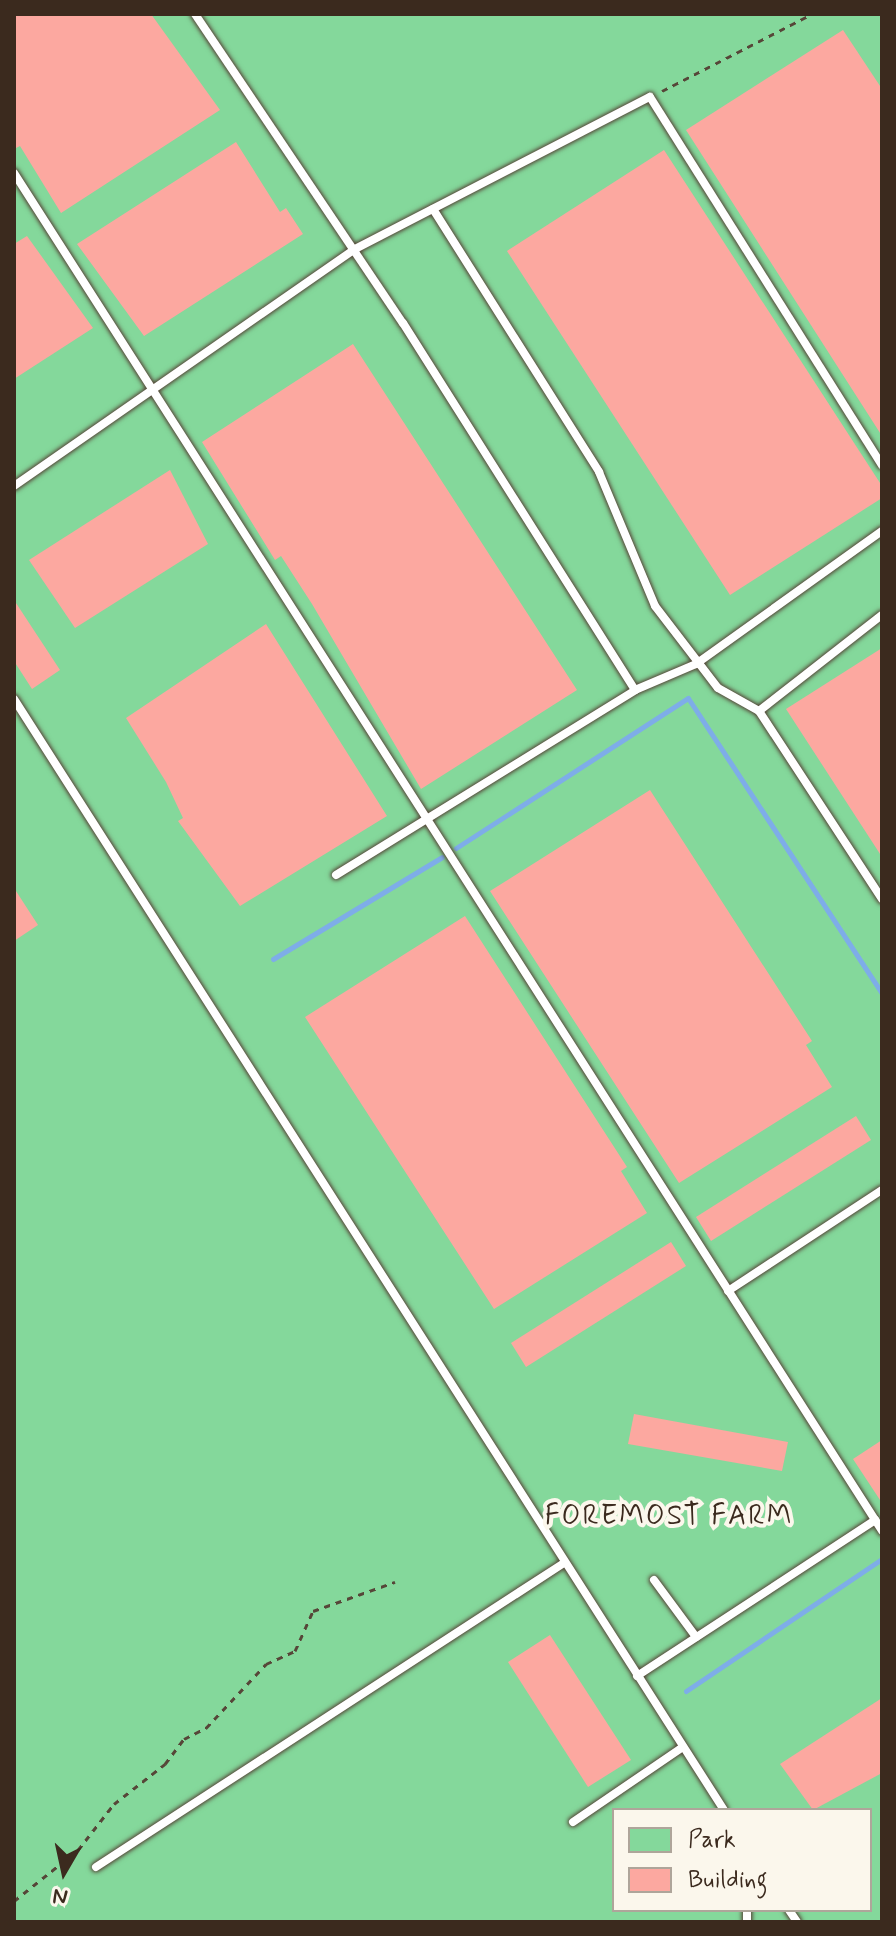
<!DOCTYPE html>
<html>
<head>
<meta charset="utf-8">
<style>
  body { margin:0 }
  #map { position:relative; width:896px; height:1936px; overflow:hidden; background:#f2e5cb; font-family:Mynerve,sans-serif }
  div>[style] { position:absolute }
  .green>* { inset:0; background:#84d89b }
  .stream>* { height:5px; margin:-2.5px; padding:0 2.5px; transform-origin:2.5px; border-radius:2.5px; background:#7eade8 }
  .building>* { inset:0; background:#fca8a0 }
  .path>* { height:3px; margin-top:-1.5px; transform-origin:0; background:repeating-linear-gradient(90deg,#564638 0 6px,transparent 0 12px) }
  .roads { filter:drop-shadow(0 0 2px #564638) drop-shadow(0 0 2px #564638) }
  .lane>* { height:8px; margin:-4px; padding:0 4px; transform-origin:4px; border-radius:4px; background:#fff }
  span { translate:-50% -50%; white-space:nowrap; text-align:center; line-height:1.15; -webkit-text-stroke:8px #fbf7ec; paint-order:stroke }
  .neighbourhood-label { font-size:28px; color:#3b2a1e; letter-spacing:2px }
  .frame { position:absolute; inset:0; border:16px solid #3b2a1e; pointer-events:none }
  .legend { position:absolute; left:612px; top:1808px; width:260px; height:104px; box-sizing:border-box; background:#fbf7ec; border:2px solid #aea59a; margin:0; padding:10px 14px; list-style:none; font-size:24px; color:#3b2a1e }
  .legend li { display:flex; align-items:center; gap:16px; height:40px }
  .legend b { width:40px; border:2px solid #aea59a }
  .north { position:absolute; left:24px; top:1832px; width:80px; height:80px; -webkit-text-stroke:6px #fbf7ec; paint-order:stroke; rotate:189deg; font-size:22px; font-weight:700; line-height:32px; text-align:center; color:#3b2a1e }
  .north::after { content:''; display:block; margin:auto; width:28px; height:36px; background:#3b2a1e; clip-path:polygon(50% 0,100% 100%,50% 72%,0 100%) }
</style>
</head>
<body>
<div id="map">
  <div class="green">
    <div style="clip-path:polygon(evenodd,14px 14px,882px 14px,882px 1922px,14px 1922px,14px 14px,614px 1810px,870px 1810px,870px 1910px,614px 1910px,614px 1810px)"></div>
  </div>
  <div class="stream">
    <div style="left:456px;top:848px;width:276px;rotate:-32.9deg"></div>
    <div style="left:688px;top:698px;width:353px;rotate:56.7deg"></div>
    <div style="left:273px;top:959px;width:197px;rotate:-31.1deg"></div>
    <div style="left:686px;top:1691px;width:236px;rotate:-34deg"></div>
  </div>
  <div class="building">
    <div style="clip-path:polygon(14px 14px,151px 14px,220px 110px,61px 213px,20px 146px,14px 149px)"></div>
    <div style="clip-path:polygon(843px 30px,882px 89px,882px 436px,686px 130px)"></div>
    <div style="clip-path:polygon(236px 142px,280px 212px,286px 208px,303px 234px,144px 336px,77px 244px)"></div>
    <div style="clip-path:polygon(664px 150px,882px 486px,882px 498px,730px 595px,507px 251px)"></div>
    <div style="clip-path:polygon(27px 236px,93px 328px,14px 379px,14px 244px)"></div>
    <div style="clip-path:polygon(353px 344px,577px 690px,421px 789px,312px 604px,281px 556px,275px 560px,202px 442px)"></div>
    <div style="clip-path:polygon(170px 470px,208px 544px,75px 628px,29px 560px)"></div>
    <div style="clip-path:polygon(14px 600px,60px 670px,32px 689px,14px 661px)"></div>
    <div style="clip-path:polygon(266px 624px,387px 816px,240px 906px,178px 821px,183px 818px,166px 782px,126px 718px)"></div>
    <div style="clip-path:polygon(882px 648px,882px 857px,786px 709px)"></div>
    <div style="clip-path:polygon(650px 790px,812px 1041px,806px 1045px,832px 1087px,679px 1183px,490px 891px)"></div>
    <div style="clip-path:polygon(14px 888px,38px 925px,14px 941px)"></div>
    <div style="clip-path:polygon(465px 916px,627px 1167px,621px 1171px,647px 1213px,494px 1309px,305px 1017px)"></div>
    <div style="clip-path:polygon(856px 1116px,871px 1140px,711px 1241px,696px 1217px)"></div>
    <div style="clip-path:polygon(671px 1242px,686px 1266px,526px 1367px,511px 1343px)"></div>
    <div style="clip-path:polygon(634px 1414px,788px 1442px,782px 1471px,628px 1444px)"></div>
    <div style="clip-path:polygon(882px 1440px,882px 1503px,853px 1459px)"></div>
    <div style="clip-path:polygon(550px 1635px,631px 1760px,588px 1787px,508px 1662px)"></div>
    <div style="clip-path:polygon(882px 1698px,882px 1773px,813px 1810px,780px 1764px)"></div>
  </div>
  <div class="path">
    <div style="left:662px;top:91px;width:169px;rotate:-27.2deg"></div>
    <div style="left:14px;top:1901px;width:82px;rotate:-38.6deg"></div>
    <div style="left:78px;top:1850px;width:58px;rotate:-52deg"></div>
    <div style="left:114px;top:1804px;width:65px;rotate:-38.1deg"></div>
    <div style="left:165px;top:1764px;width:31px;rotate:-53deg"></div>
    <div style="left:184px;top:1739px;width:25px;rotate:-27deg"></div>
    <div style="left:206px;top:1728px;width:88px;rotate:-46.8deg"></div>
    <div style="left:266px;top:1664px;width:32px;rotate:-24deg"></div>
    <div style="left:295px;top:1651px;width:44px;rotate:-65.8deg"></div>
    <div style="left:313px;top:1611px;width:87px;rotate:-19.5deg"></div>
  </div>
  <div class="roads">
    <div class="lane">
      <div style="left:195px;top:14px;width:372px;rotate:56.1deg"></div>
      <div style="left:403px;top:323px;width:434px;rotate:57.7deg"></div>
      <div style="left:14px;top:173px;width:1612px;rotate:57.41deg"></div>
      <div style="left:433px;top:209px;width:311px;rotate:57.7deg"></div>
      <div style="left:599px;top:472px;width:145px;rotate:67.3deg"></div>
      <div style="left:655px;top:606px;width:103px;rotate:52.5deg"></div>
      <div style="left:718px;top:688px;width:47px;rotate:29.3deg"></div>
      <div style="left:759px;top:711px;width:225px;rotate:56.8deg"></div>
      <div style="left:14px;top:486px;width:413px;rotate:-34.8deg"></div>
      <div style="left:353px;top:250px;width:334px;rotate:-27.3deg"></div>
      <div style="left:650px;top:97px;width:435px;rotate:57.8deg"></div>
      <div style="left:14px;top:699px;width:1318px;rotate:57.42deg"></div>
      <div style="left:759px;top:711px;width:156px;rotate:-38deg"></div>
      <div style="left:336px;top:875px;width:352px;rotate:-31.7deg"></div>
      <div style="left:635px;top:690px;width:66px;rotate:-23.1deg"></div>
      <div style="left:696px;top:664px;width:229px;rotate:-35.6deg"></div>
      <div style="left:728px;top:1291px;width:184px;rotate:-33.3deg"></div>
      <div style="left:654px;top:1580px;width:71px;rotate:53.6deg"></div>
      <div style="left:637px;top:1676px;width:285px;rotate:-33.2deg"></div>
      <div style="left:573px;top:1822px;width:133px;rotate:-34.3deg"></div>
      <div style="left:96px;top:1867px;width:558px;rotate:-33.01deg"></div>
      <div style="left:747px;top:1910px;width:12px;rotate:90deg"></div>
      <div style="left:789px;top:1910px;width:14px;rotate:56deg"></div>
    </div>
  </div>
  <div class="neighbourhood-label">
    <span style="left:669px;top:1517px">FOREMOST FARM</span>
  </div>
  <div class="frame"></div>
  <ul class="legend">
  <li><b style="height:22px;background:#84d89b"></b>Park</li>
  <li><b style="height:22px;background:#fca8a0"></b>Building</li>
  </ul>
  <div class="north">N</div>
</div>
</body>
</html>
